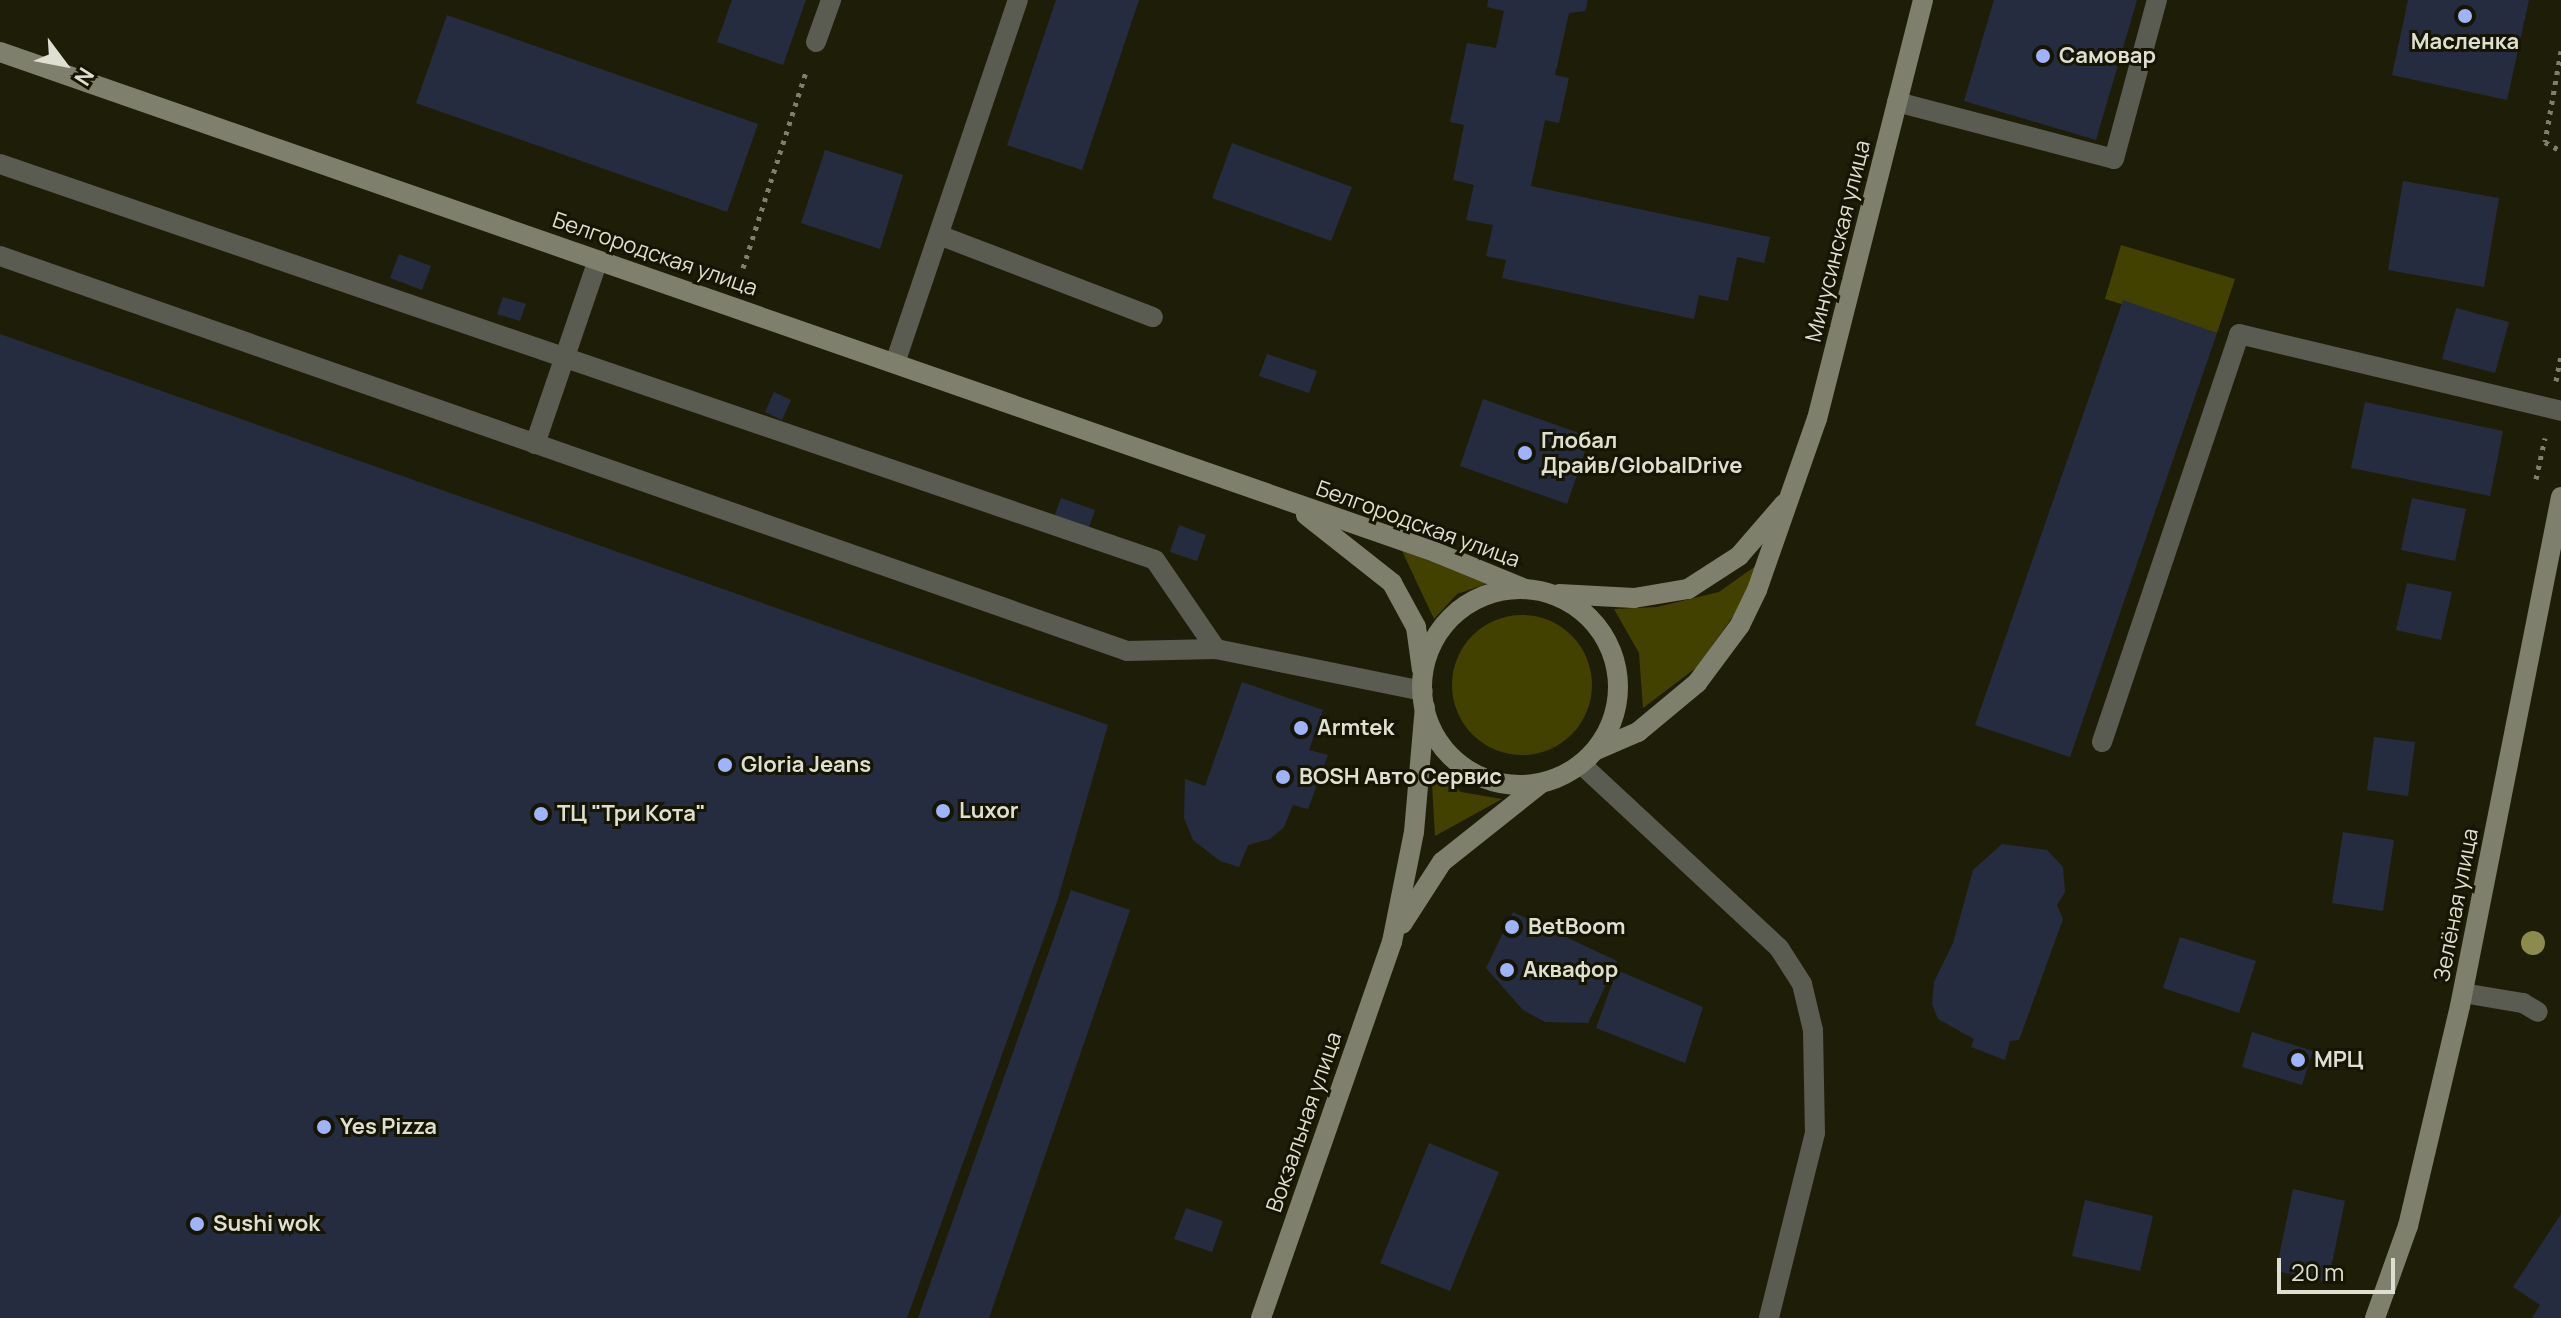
<!DOCTYPE html>
<html>
<head>
<meta charset="utf-8">
<style>
  body { margin:0 }
  #map { position:relative; width:2561px; height:1318px; overflow:hidden; background:#1e1e08; font-family:Manrope,sans-serif }
  div>[style] { position:absolute }
  .green>* { inset:0; background:#434100 }
  .round { border-radius:50% }
  .building>* { inset:0; background:#262c3f }
  .path>* { height:5px; margin-top:-2.5px; transform-origin:0; background:repeating-linear-gradient(90deg,#7f7f6e 0 4px,transparent 0 10px) }
  .lane>* { height:20px; margin:-10px; padding:0 10px; transform-origin:10px; border-radius:10px; background:#5b5c51 }
  .street>* { height:20px; margin:-10px; padding:0 10px; transform-origin:10px; border-radius:10px; background:#5b5c51 }
  .secondary>* { height:20px; margin:-10px; padding:0 10px; transform-origin:10px; border-radius:10px; background:#7f7f6e }
  .secondary>.ring { margin:-10px; padding:0; box-sizing:content-box; background:none; border:20px solid #7f7f6e; border-radius:50% }
  .trees>* { width:24px; height:24px; margin:-12px; border-radius:50%; background:#8b8b4d }
  .dots>* { width:22px; height:22px; translate:-50% -50%; box-sizing:border-box; border:4px solid #151502; border-radius:50% }
  span { translate:-50% -50%; white-space:nowrap; text-align:center; line-height:1.15; -webkit-text-stroke:6px #151502; paint-order:stroke }
  .poi-label { font-size:22px; color:#deded1; font-weight:700 }
  .left { translate:0 -50%; text-align:left }
  .street-label { font-size:22px; color:#deded1 }
  .north { position:absolute; left:24px; top:24px; width:80px; height:80px; -webkit-text-stroke:6px #151502; paint-order:stroke; rotate:122deg; font-size:22px; font-weight:700; line-height:32px; text-align:center; color:#deded1 }
  .north::after { content:''; display:block; margin:auto; width:28px; height:36px; background:#deded1; clip-path:polygon(50% 0,100% 100%,50% 72%,0 100%) }
  .scale { position:absolute; left:2277px; top:1258px; width:118px; height:36px; box-sizing:border-box; border:4px solid #deded1; border-top:0; padding-left:10px; font-size:24px; line-height:28px; white-space:nowrap; color:#deded1; -webkit-text-stroke:6px #151502; paint-order:stroke }
</style>
</head>
<body>
<div id="map">
  <div class="green">
    <div style="clip-path:polygon(2121px 245px,2235px 279px,2217px 333px,2105px 299px)"></div>
    <div style="clip-path:polygon(1402px 551px,1492px 582px,1457px 594px,1434px 619px)"></div>
    <div style="clip-path:polygon(1757px 565px,1739px 608px,1697px 667px,1643px 708px,1639px 653px,1614px 609px,1657px 607px,1719px 592px)"></div>
    <div class="round" style="left:1452px;top:615px;width:140px;height:140px"></div>
    <div style="clip-path:polygon(1431px 766px,1461px 792px,1502px 799px,1435px 836px)"></div>
  </div>
  <div class="building">
    <div style="clip-path:polygon(732px 0,806px 0,783px 65px,717px 42px)"></div>
    <div style="clip-path:polygon(1056px 0,1139px 0,1082px 170px,1007px 145px)"></div>
    <div style="clip-path:polygon(1488px 0,1588px 0,1585px 11px,1569px 13px,1555px 75px,1569px 78px,1559px 123px,1545px 120px,1531px 186px,1770px 237px,1764px 263px,1737px 257px,1728px 301px,1699px 295px,1694px 319px,1502px 278px,1506px 260px,1486px 256px,1493px 225px,1466px 220px,1474px 185px,1453px 180px,1464px 125px,1450px 122px,1467px 43px,1496px 48px,1504px 11px,1487px 7px)"></div>
    <div style="clip-path:polygon(1994px 0,2137px 0,2096px 140px,1964px 101px)"></div>
    <div style="clip-path:polygon(2408px 0,2529px 0,2507px 100px,2392px 75px)"></div>
    <div style="clip-path:polygon(447px 15px,758px 124px,727px 212px,416px 103px)"></div>
    <div style="clip-path:polygon(1232px 143px,1352px 187px,1331px 241px,1212px 198px)"></div>
    <div style="clip-path:polygon(825px 150px,903px 175px,880px 249px,801px 223px)"></div>
    <div style="clip-path:polygon(2403px 181px,2499px 198px,2484px 287px,2388px 270px)"></div>
    <div style="clip-path:polygon(399px 254px,431px 266px,422px 290px,390px 278px)"></div>
    <div style="clip-path:polygon(503px 297px,526px 304px,520px 321px,497px 314px)"></div>
    <div style="clip-path:polygon(2123px 300px,2217px 333px,2070px 757px,1975px 725px)"></div>
    <div style="clip-path:polygon(2456px 308px,2509px 322px,2495px 373px,2442px 359px)"></div>
    <div style="clip-path:polygon(0 334px,1108px 725px,1057px 902px,907px 1318px,0 1318px)"></div>
    <div style="clip-path:polygon(1267px 354px,1317px 371px,1309px 393px,1259px 376px)"></div>
    <div style="clip-path:polygon(774px 392px,791px 400px,782px 420px,765px 412px)"></div>
    <div style="clip-path:polygon(1483px 399px,1590px 437px,1567px 504px,1460px 466px)"></div>
    <div style="clip-path:polygon(2365px 402px,2503px 431px,2490px 496px,2351px 468px)"></div>
    <div style="clip-path:polygon(1061px 498px,1095px 510px,1087px 533px,1053px 520px)"></div>
    <div style="clip-path:polygon(2412px 498px,2466px 509px,2455px 561px,2401px 550px)"></div>
    <div style="clip-path:polygon(1179px 525px,1206px 535px,1197px 561px,1170px 552px)"></div>
    <div style="clip-path:polygon(2407px 583px,2452px 592px,2441px 640px,2396px 630px)"></div>
    <div style="clip-path:polygon(1242px 682px,1323px 710px,1309px 750px,1328px 755px,1308px 809px,1293px 805px,1284px 827px,1270px 839px,1248px 845px,1239px 867px,1220px 861px,1193px 840px,1184px 818px,1185px 779px,1205px 786px)"></div>
    <div style="clip-path:polygon(2374px 737px,2415px 742px,2408px 796px,2367px 790px)"></div>
    <div style="clip-path:polygon(2343px 832px,2394px 840px,2383px 911px,2332px 903px)"></div>
    <div style="clip-path:polygon(2002px 844px,2047px 850px,2063px 867px,2065px 892px,2057px 905px,2063px 919px,2019px 1040px,2010px 1041px,2005px 1060px,1971px 1047px,1974px 1039px,1938px 1019px,1932px 1004px,1934px 982px,1953px 943px,1973px 870px)"></div>
    <div style="clip-path:polygon(1071px 890px,1130px 910px,989px 1318px,918px 1318px)"></div>
    <div style="clip-path:polygon(1513px 912px,1617px 961px,1588px 1023px,1545px 1022px,1523px 1010px,1486px 968px)"></div>
    <div style="clip-path:polygon(2180px 937px,2256px 961px,2239px 1013px,2163px 988px)"></div>
    <div style="clip-path:polygon(1617px 970px,1703px 1007px,1685px 1063px,1596px 1028px)"></div>
    <div style="clip-path:polygon(2252px 1032px,2313px 1051px,2302px 1085px,2242px 1067px)"></div>
    <div style="clip-path:polygon(1429px 1143px,1499px 1172px,1450px 1291px,1380px 1263px)"></div>
    <div style="clip-path:polygon(2293px 1189px,2345px 1201px,2328px 1282px,2276px 1271px)"></div>
    <div style="clip-path:polygon(2085px 1200px,2153px 1216px,2140px 1271px,2072px 1256px)"></div>
    <div style="clip-path:polygon(1186px 1208px,1223px 1221px,1212px 1252px,1174px 1239px)"></div>
    <div style="clip-path:polygon(2561px 1214px,2561px 1318px,2532px 1318px,2540px 1305px,2513px 1287px)"></div>
  </div>
  <div class="path">
    <div style="left:2561px;top:51px;width:92px;rotate:100deg"></div>
    <div style="left:2545px;top:142px;width:18px;rotate:29deg"></div>
    <div style="left:743px;top:268px;width:209px;rotate:-72.2deg"></div>
    <div style="left:2556px;top:381px;width:26px;rotate:-79deg"></div>
    <div style="left:2536px;top:479px;width:42px;rotate:-77.6deg"></div>
  </div>
  <div class="lane">
    <div style="left:816px;top:42px;width:45px;rotate:-70.3deg"></div>
    <div style="left:1897px;top:102px;width:224px;rotate:14.7deg"></div>
    <div style="left:2114px;top:159px;width:165px;rotate:-74.9deg"></div>
    <div style="left:0;top:164px;width:1221px;rotate:18.92deg"></div>
    <div style="left:1155px;top:560px;width:108px;rotate:55.6deg"></div>
    <div style="left:1216px;top:649px;width:211px;rotate:11.5deg"></div>
    <div style="left:939px;top:235px;width:229px;rotate:21deg"></div>
    <div style="left:0;top:256px;width:1194px;rotate:19.31deg"></div>
    <div style="left:1127px;top:651px;width:89px;rotate:-1.3deg"></div>
    <div style="left:895px;top:363px;width:383px;rotate:-71.3deg"></div>
    <div style="left:535px;top:444px;width:194px;rotate:-71.1deg"></div>
    <div style="left:2102px;top:742px;width:430px;rotate:-71.4deg"></div>
    <div style="left:2239px;top:334px;width:331px;rotate:13.4deg"></div>
    <div style="left:2463px;top:993px;width:61px;rotate:9.5deg"></div>
    <div style="left:2523px;top:1003px;width:17px;rotate:31deg"></div>
  </div>
  <div class="street">
    <div style="left:1581px;top:764px;width:270px;rotate:42.9deg"></div>
    <div style="left:1779px;top:948px;width:43px;rotate:57.4deg"></div>
    <div style="left:1802px;top:984px;width:47px;rotate:76.6deg"></div>
    <div style="left:1813px;top:1030px;width:103px;rotate:88.9deg"></div>
    <div style="left:1815px;top:1133px;width:191px;rotate:104deg"></div>
  </div>
  <div class="secondary">
    <div style="left:0;top:52px;width:1520px;rotate:19.21deg"></div>
    <div style="left:1435px;top:552px;width:97px;rotate:22.3deg"></div>
    <div style="left:1306px;top:515px;width:110px;rotate:38.3deg"></div>
    <div style="left:1392px;top:583px;width:50px;rotate:61.4deg"></div>
    <div style="left:1416px;top:627px;width:43px;rotate:82.1deg"></div>
    <div class="ring" style="left:1422px;top:589px;width:176px;height:176px"></div>
    <div style="left:1559px;top:594px;width:75px;rotate:3.1deg"></div>
    <div style="left:1634px;top:598px;width:55px;rotate:-9.5deg"></div>
    <div style="left:1688px;top:589px;width:61px;rotate:-32.9deg"></div>
    <div style="left:1739px;top:556px;width:69px;rotate:-49.1deg"></div>
    <div style="left:1596px;top:750px;width:46px;rotate:-23.2deg"></div>
    <div style="left:1638px;top:732px;width:77px;rotate:-39.7deg"></div>
    <div style="left:1697px;top:683px;width:72px;rotate:-53.4deg"></div>
    <div style="left:1740px;top:625px;width:39px;rotate:-64deg"></div>
    <div style="left:1757px;top:590px;width:181px;rotate:-70.7deg"></div>
    <div style="left:1817px;top:419px;width:432px;rotate:-75.8deg"></div>
    <div style="left:1402px;top:924px;width:74px;rotate:-57.2deg"></div>
    <div style="left:1442px;top:862px;width:125px;rotate:-38.5deg"></div>
    <div style="left:1261px;top:1318px;width:398px;rotate:-70.8deg"></div>
    <div style="left:1392px;top:942px;width:112px;rotate:-78.7deg"></div>
    <div style="left:1414px;top:832px;width:125px;rotate:-85deg"></div>
    <div style="left:2375px;top:1318px;width:98px;rotate:-70.3deg"></div>
    <div style="left:2408px;top:1226px;width:226px;rotate:-76.7deg"></div>
    <div style="left:2460px;top:1006px;width:519px;rotate:-78.78deg"></div>
  </div>
  <div class="trees">
    <div style="left:2533px;top:943px"></div>
  </div>
  <div class="dots">
    <div style="left:2465px;top:16px;background:#9fb3fd"></div>
    <div style="left:2043px;top:56px;background:#9fb3fd"></div>
    <div style="left:1525px;top:453px;background:#9fb3fd"></div>
    <div style="left:1301px;top:728px;background:#9fb3fd"></div>
    <div style="left:725px;top:765px;background:#9fb3fd"></div>
    <div style="left:1283px;top:777px;background:#9fb3fd"></div>
    <div style="left:943px;top:811px;background:#9fb3fd"></div>
    <div style="left:541px;top:814px;background:#9fb3fd"></div>
    <div style="left:1512px;top:927px;background:#9fb3fd"></div>
    <div style="left:1507px;top:970px;background:#9fb3fd"></div>
    <div style="left:2298px;top:1060px;background:#9fb3fd"></div>
    <div style="left:324px;top:1127px;background:#9fb3fd"></div>
    <div style="left:197px;top:1224px;background:#9fb3fd"></div>
  </div>
  <div class="poi-label">
    <span style="left:2465px;top:42px">Масленка</span>
    <span class="left" style="left:2059px;top:56px">Самовар</span>
    <span class="left" style="left:1541px;top:453px">Глобал<br>Драйв/GlobalDrive</span>
    <span class="left" style="left:1317px;top:728px">Armtek</span>
    <span class="left" style="left:741px;top:765px">Gloria Jeans</span>
    <span class="left" style="left:1299px;top:777px">BOSH Авто Сервис</span>
    <span class="left" style="left:959px;top:811px">Luxor</span>
    <span class="left" style="left:557px;top:814px">ТЦ "Три Кота"</span>
    <span class="left" style="left:1528px;top:927px">BetBoom</span>
    <span class="left" style="left:1523px;top:970px">Аквафор</span>
    <span class="left" style="left:2314px;top:1060px">МРЦ</span>
    <span class="left" style="left:340px;top:1127px">Yes Pizza</span>
    <span class="left" style="left:213px;top:1224px">Sushi wok</span>
  </div>
  <div class="street-label">
    <span style="left:1838px;top:241px;rotate:-76deg">Минусинская улица</span>
    <span style="left:655px;top:254px;rotate:19deg">Белгородская улица</span>
    <span style="left:1418px;top:524px;rotate:20deg">Белгородская улица</span>
    <span style="left:2456px;top:905px;rotate:-79deg">Зелёная улица</span>
    <span style="left:1304px;top:1122px;rotate:-71deg">Вокзальная улица</span>
  </div>
  <div class="north">N</div>
  <div class="scale">20 m</div>
</div>
</body>
</html>
